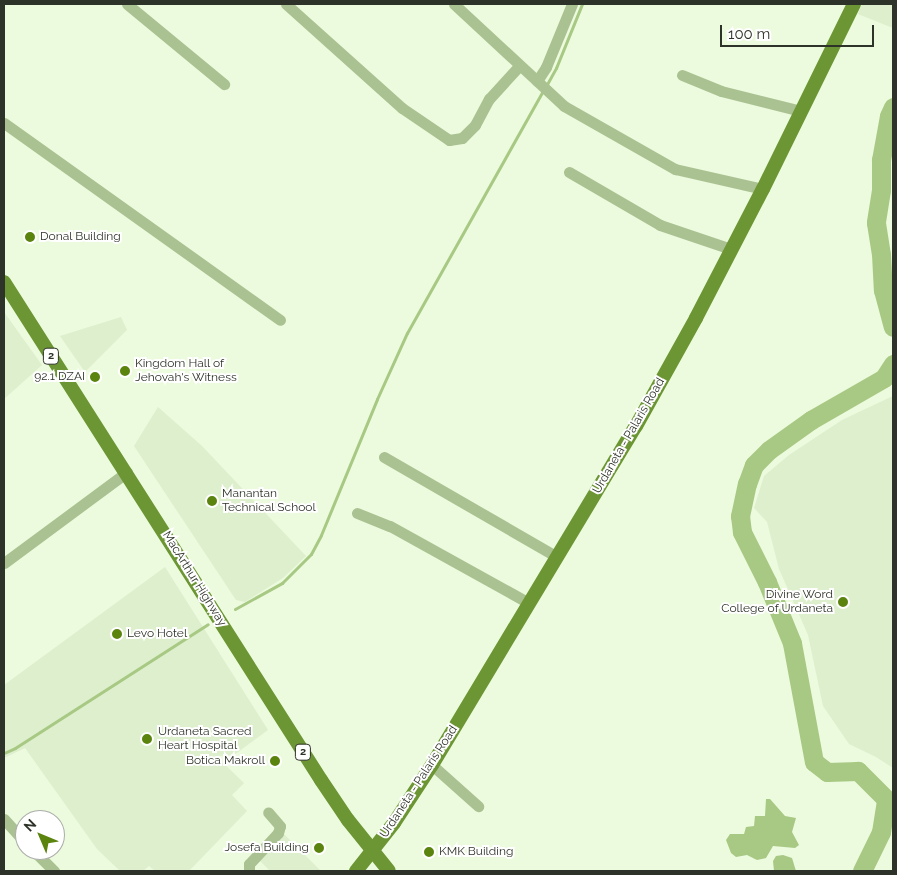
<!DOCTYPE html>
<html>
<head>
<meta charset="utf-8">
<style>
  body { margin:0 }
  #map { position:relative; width:897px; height:875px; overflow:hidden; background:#ecfade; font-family:Raleway,sans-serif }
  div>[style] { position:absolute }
  .built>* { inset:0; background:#ddefcd }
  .water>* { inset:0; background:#a8c983 }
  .stream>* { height:3px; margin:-1.5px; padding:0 1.5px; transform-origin:1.5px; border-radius:1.5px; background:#a8c983 }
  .river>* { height:19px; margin:-9.5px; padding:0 9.5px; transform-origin:9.5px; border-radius:9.5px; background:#a8c983 }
  .minor>* { height:11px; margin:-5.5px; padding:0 5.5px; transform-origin:5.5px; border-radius:5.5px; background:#aac291 }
  .major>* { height:14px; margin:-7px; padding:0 7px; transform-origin:7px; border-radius:7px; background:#6c9633 }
  .dots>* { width:14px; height:14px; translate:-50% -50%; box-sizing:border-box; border:2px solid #fff; border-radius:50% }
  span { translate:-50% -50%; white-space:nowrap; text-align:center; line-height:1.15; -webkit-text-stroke:4px #fff; paint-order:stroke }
  .shield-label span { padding:1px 4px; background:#fff; border:1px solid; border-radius:4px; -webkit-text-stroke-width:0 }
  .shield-label { font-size:11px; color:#2e3329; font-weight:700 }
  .poi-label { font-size:12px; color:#2e3329 }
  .left { translate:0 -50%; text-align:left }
  .right { translate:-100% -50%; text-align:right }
  .street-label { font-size:12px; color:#2e3329 }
  .frame { position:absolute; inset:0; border:5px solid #2e3329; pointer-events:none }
  .north { position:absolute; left:15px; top:810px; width:50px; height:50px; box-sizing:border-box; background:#fff; border:1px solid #abada9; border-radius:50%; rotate:315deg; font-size:14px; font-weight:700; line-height:20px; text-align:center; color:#2e3329 }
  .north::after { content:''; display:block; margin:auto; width:18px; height:22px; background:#5a840e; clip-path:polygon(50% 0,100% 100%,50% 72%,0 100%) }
  .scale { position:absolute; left:720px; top:25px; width:154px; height:22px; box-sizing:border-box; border:2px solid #2e3329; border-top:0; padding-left:6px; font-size:15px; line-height:18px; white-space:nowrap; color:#2e3329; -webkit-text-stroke:4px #fff; paint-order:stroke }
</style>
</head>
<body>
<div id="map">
  <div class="built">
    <div style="clip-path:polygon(862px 4px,893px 4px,893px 28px,858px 14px)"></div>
    <div style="clip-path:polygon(4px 312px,42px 365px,4px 399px)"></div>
    <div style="clip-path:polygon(121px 317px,127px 330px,85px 372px,60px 336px)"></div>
    <div style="clip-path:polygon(893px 396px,893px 768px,876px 757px,849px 744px,823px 706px,808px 635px,779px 569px,767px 522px,754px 508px,764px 476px,789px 455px,842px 420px)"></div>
    <div style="clip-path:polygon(158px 407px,202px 446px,306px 556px,283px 578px,245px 602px,236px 600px,134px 446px)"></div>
    <div style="clip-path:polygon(165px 567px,268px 730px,234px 755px,216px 756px,244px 783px,232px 795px,247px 811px,189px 871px,155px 871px,149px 866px,143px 871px,120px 871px,97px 849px,25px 748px,4px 758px,4px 685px)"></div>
    <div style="clip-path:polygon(283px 833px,321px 871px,270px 871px,258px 859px)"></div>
  </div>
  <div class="water">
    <div style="clip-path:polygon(766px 799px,770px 799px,785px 816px,796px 818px,792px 832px,799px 845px,795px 848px,773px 846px,766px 858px,757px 860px,747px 855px,736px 857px,731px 853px,726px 840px,730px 834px,744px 834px,746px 827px,754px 826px,755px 816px,765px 816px)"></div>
    <div style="clip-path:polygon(783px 855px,792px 858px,796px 871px,774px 871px,773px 861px,776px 856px)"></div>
  </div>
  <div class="stream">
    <div style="left:546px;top:86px;width:21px;rotate:-61deg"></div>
    <div style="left:556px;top:68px;width:69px;rotate:-67.9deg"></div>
    <div style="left:235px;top:609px;width:54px;rotate:-29deg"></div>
    <div style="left:282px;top:583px;width:41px;rotate:-45deg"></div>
    <div style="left:311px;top:554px;width:21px;rotate:-62deg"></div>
    <div style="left:321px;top:535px;width:147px;rotate:-67.6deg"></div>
    <div style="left:377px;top:399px;width:72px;rotate:-65.6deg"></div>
    <div style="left:407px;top:333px;width:278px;rotate:-60.7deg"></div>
    <div style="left:4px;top:753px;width:12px;rotate:-24deg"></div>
    <div style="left:15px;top:748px;width:229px;rotate:-32.7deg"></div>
  </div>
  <div class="river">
    <div style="left:893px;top:107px;width:10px;rotate:114deg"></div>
    <div style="left:889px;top:116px;width:45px;rotate:100.3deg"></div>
    <div style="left:881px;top:160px;width:30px;rotate:90deg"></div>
    <div style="left:881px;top:190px;width:33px;rotate:99deg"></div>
    <div style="left:876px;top:223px;width:31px;rotate:81deg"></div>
    <div style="left:881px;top:254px;width:36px;rotate:87deg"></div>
    <div style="left:883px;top:290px;width:38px;rotate:75deg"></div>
    <div style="left:862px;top:871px;width:43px;rotate:-64deg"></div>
    <div style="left:881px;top:832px;width:33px;rotate:-81deg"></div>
    <div style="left:886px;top:799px;width:40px;rotate:-135deg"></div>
    <div style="left:858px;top:771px;width:31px;rotate:178deg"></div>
    <div style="left:827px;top:772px;width:16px;rotate:-142deg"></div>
    <div style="left:814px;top:762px;width:121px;rotate:-100.5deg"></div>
    <div style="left:792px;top:643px;width:66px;rotate:-112.3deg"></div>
    <div style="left:767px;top:582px;width:56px;rotate:-116.6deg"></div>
    <div style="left:742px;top:532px;width:16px;rotate:-97deg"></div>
    <div style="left:740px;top:516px;width:33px;rotate:-78deg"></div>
    <div style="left:747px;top:484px;width:20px;rotate:-70deg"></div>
    <div style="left:754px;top:465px;width:21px;rotate:-45deg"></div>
    <div style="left:769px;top:450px;width:52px;rotate:-35.5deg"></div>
    <div style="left:811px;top:420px;width:84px;rotate:-29.9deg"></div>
    <div style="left:884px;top:378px;width:17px;rotate:-57deg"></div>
  </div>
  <div class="minor">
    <div style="left:127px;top:4px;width:126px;rotate:39.5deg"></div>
    <div style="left:286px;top:4px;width:156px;rotate:41.9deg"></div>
    <div style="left:402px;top:108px;width:57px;rotate:34.2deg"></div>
    <div style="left:449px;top:140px;width:13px;rotate:-9deg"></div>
    <div style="left:462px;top:138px;width:18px;rotate:-45deg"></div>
    <div style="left:475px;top:125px;width:30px;rotate:-62deg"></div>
    <div style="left:489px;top:99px;width:45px;rotate:-47.7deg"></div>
    <div style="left:454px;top:4px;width:150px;rotate:42.8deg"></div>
    <div style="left:564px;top:106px;width:128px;rotate:29.6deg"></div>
    <div style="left:675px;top:169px;width:90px;rotate:12.8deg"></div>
    <div style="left:682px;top:75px;width:42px;rotate:22.3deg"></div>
    <div style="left:721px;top:91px;width:82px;rotate:14deg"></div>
    <div style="left:537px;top:81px;width:17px;rotate:-57deg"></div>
    <div style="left:546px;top:67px;width:68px;rotate:-67.6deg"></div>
    <div style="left:4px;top:123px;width:339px;rotate:35.5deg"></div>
    <div style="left:569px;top:172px;width:105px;rotate:30.2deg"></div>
    <div style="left:660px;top:225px;width:75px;rotate:18.7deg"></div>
    <div style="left:384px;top:457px;width:200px;rotate:30deg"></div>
    <div style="left:357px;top:513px;width:35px;rotate:22deg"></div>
    <div style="left:390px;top:526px;width:159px;rotate:29deg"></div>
    <div style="left:4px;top:563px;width:153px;rotate:-36.5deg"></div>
    <div style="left:432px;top:765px;width:62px;rotate:41.7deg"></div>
    <div style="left:4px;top:819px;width:31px;rotate:48deg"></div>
    <div style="left:33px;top:850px;width:30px;rotate:45deg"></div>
    <div style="left:249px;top:871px;width:7px;rotate:-90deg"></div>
    <div style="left:249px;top:864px;width:42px;rotate:-46.9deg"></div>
    <div style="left:278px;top:833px;width:7px;rotate:-74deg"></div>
    <div style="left:280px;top:826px;width:18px;rotate:-131deg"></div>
  </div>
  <div class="major">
    <div style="left:4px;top:282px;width:590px;rotate:57.52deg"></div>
    <div style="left:321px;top:780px;width:48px;rotate:56deg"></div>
    <div style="left:348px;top:820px;width:65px;rotate:51.2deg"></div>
    <div style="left:356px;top:871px;width:61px;rotate:-51.6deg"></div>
    <div style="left:394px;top:823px;width:69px;rotate:-56.8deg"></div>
    <div style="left:432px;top:765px;width:396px;rotate:-59deg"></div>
    <div style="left:636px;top:426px;width:124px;rotate:-60.9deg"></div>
    <div style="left:696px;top:318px;width:145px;rotate:-62.6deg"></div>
    <div style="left:763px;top:189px;width:206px;rotate:-63.8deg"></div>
  </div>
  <div class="dots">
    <div style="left:30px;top:237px;background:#5a840e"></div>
    <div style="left:125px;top:371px;background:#5a840e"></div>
    <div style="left:95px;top:377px;background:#5a840e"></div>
    <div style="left:212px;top:501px;background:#5a840e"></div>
    <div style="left:843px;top:602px;background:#5a840e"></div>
    <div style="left:117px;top:634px;background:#5a840e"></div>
    <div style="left:147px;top:739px;background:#5a840e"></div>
    <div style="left:275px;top:761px;background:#5a840e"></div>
    <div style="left:319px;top:848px;background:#5a840e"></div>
    <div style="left:429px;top:852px;background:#5a840e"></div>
  </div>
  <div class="shield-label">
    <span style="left:51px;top:356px">2</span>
    <span style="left:303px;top:752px">2</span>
  </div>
  <div class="poi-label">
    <span class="left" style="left:40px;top:237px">Donal Building</span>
    <span class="left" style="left:135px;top:371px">Kingdom Hall of<br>Jehovah's Witness</span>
    <span class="right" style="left:85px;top:377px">92.1 DZAI</span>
    <span class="left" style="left:222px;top:501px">Manantan<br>Technical School</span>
    <span class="right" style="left:833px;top:602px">Divine Word<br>College of Urdaneta</span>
    <span class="left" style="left:127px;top:634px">Levo Hotel</span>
    <span class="left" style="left:158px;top:739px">Urdaneta Sacred<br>Heart Hospital</span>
    <span class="right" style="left:265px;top:761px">Botica Makroll</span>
    <span class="right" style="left:309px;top:848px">Josefa Building</span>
    <span class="left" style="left:439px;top:852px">KMK Building</span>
  </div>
  <div class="street-label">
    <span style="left:629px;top:436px;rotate:-60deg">Urdaneta - Palaris Road</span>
    <span style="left:194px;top:579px;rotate:58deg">MacArthur Highway</span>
    <span style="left:419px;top:782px;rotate:-57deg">Urdaneta - Palaris Road</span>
  </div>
  <div class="frame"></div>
  <div class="north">N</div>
  <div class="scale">100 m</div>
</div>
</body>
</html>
